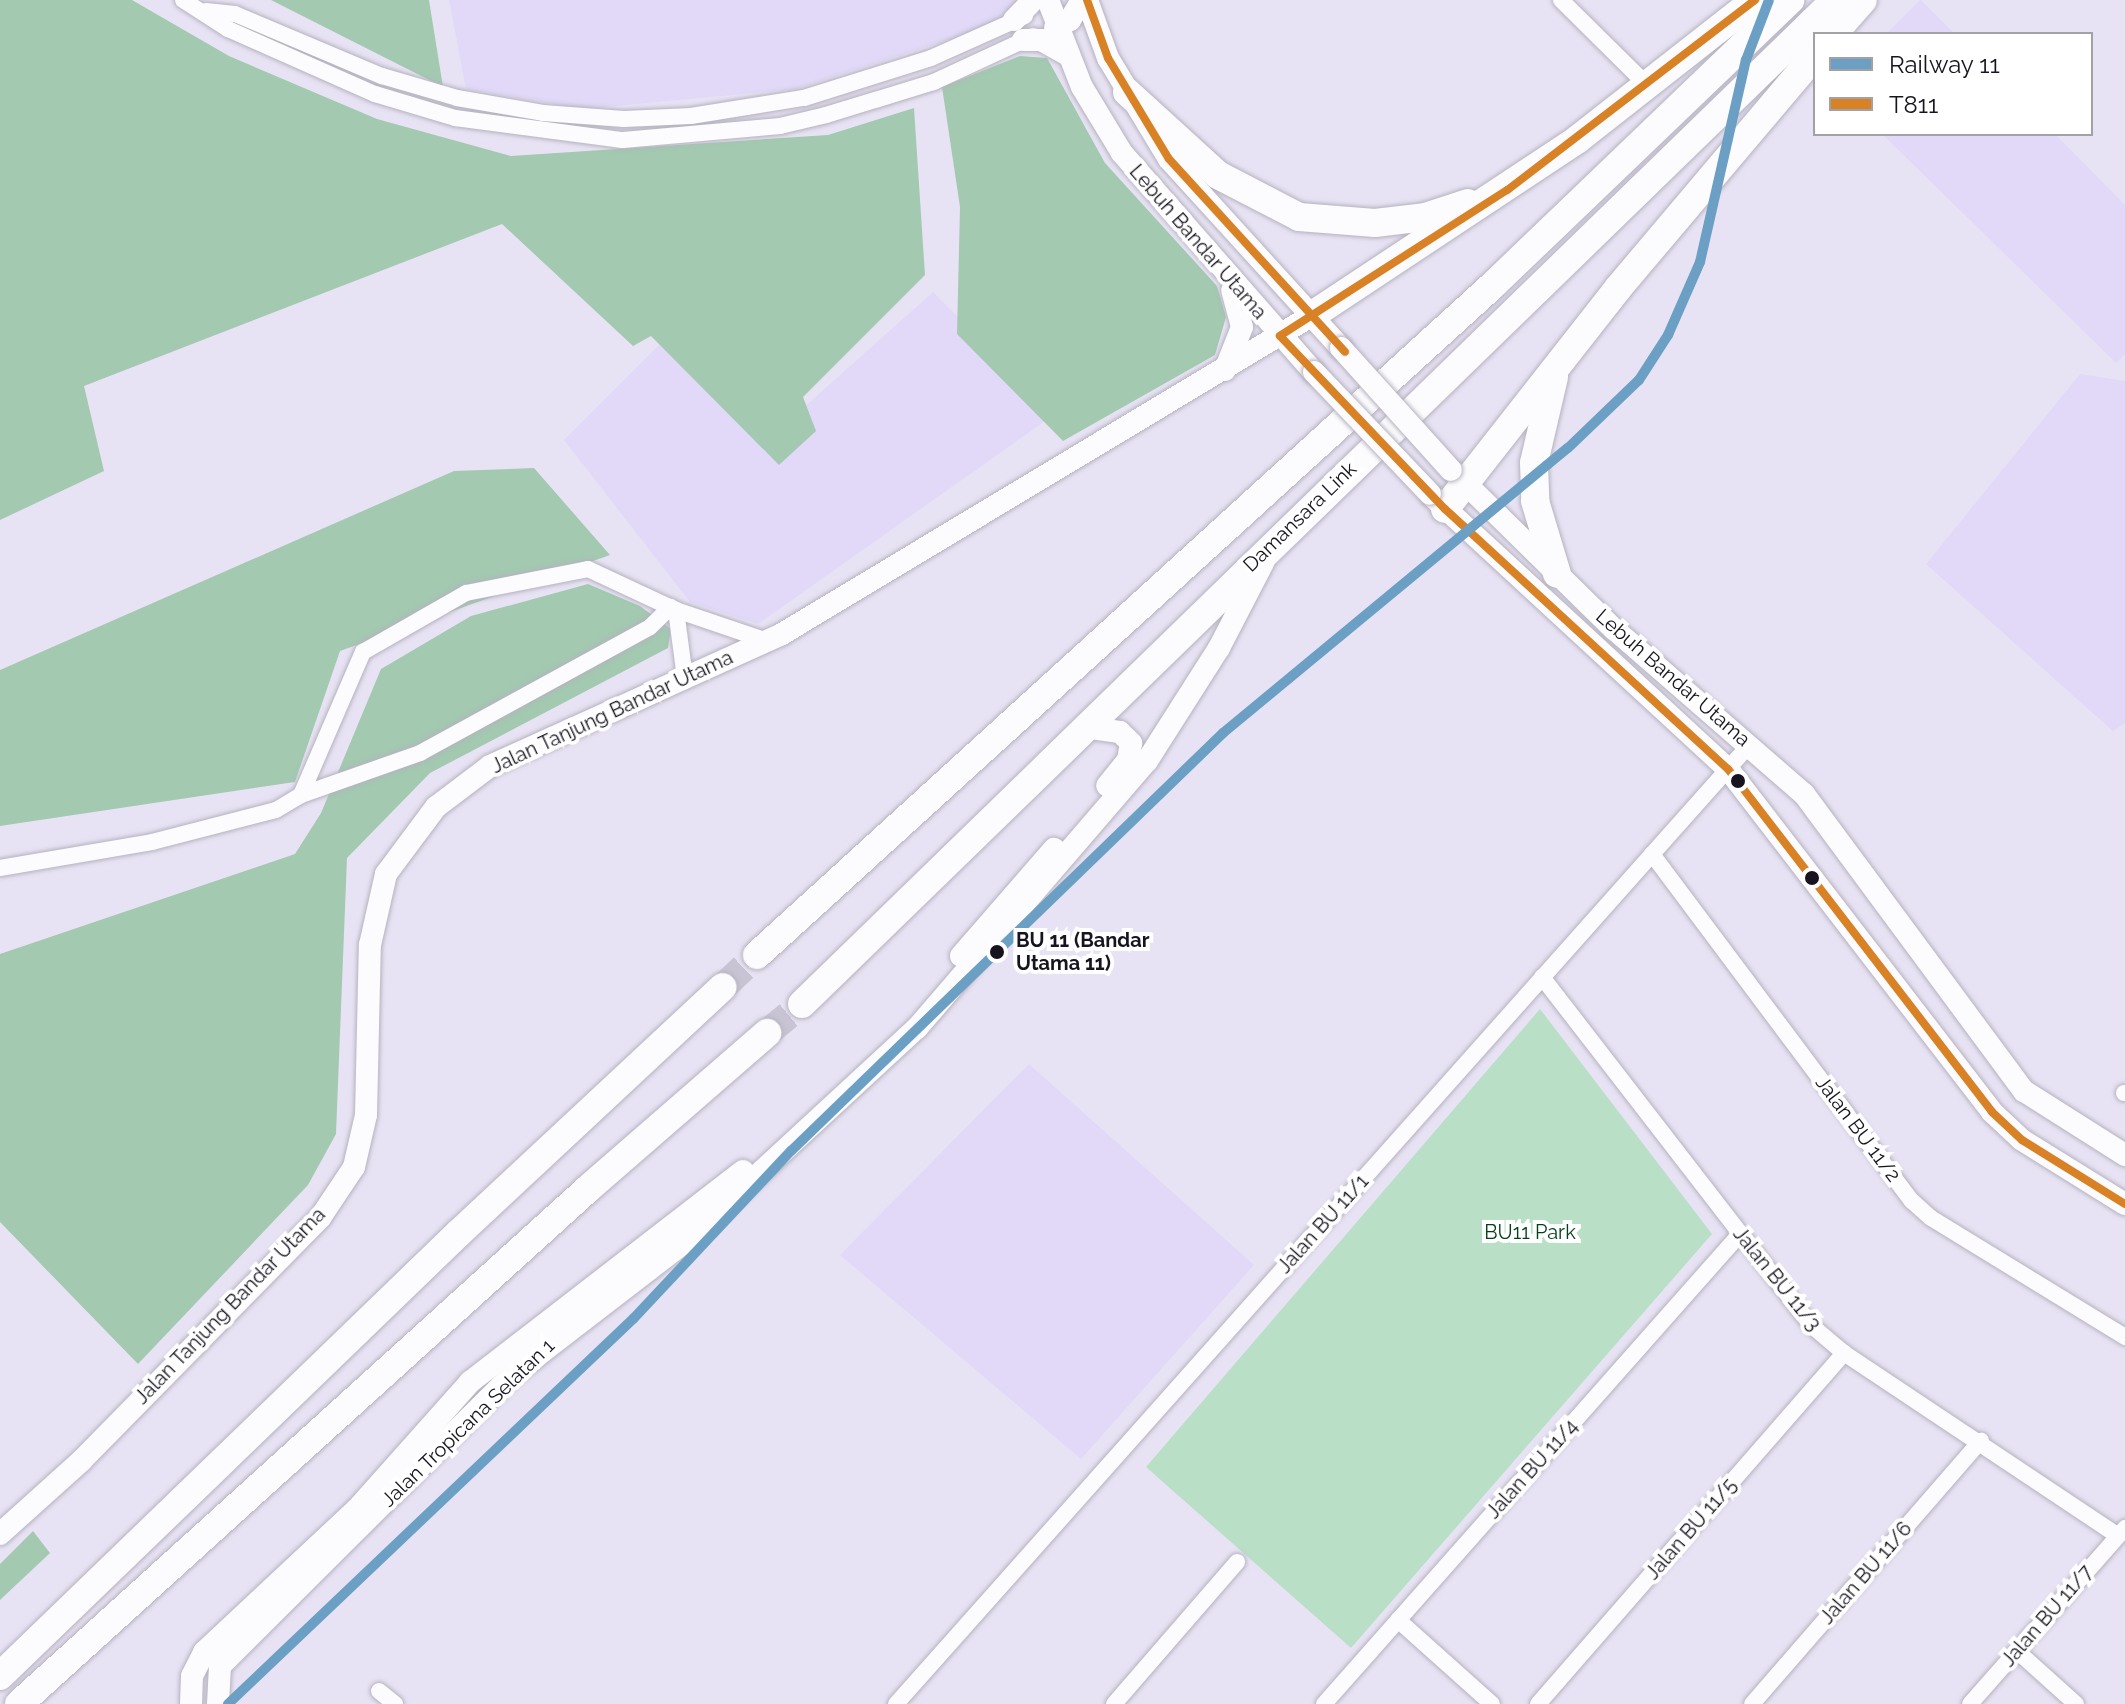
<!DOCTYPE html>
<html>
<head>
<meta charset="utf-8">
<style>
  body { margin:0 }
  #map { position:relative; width:2125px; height:1704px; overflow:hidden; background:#e8e3f4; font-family:Raleway,sans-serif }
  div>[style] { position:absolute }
  .built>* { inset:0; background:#e1d9f7 }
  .green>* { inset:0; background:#b9dfc6 }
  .forest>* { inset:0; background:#a3c9b1 }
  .highway-tunnel>* { height:28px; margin-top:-14px; transform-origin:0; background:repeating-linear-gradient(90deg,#c9c4d4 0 28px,transparent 0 42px) }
  .roads { filter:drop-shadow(0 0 2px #b5b2bf) drop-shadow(0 0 2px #b5b2bf) }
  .street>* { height:16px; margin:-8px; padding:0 8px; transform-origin:8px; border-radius:8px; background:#fcfbfd }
  .secondary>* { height:22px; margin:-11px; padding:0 11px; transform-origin:11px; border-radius:11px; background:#fcfbfd }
  .highway>* { height:28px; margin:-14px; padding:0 14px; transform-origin:14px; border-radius:14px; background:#fcfbfd }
  .bridges { filter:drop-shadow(0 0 2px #b5b2bf) drop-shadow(0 0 2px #b5b2bf) }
  .secondary-bridge>* { height:22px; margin:-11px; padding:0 11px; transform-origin:11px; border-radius:11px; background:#fcfbfd }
  .bus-1>* { height:8px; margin:-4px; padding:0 4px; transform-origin:4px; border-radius:4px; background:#d88125 }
  .rail-1>* { height:10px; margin:-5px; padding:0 5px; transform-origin:5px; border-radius:5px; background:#6b9fc3 }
  .dots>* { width:22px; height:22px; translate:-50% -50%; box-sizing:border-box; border:4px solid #fff; border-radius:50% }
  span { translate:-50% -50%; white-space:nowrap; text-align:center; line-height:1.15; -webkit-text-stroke:8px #fff; paint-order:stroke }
  .street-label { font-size:20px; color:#17131f }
  .stop-label { font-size:20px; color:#17131f; font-weight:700 }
  .left { translate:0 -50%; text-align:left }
  .park-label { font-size:20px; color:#05401a }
  .legend { position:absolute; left:1813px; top:32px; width:280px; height:104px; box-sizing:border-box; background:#fff; border:2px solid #a2a1a5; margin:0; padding:10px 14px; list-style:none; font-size:24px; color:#17131f }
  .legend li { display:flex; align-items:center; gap:16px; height:40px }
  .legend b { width:40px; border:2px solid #a2a1a5 }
</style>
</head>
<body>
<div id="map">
  <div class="built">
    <div style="clip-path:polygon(449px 0,1023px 0,1013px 19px,796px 89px,583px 109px,466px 89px)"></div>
    <div style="clip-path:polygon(1920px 0,1921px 0,1955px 34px,1886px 34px)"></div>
    <div style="clip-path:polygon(1882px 134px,2055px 134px,2125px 205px,2125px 354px,2116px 363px)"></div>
    <div style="clip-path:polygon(933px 292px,1055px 414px,758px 624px,690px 602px,564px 440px,671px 333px,773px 435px)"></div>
    <div style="clip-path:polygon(2080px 374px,2125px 381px,2125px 723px,2113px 731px,1926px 564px)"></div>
    <div style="clip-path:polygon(1029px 1064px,1254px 1265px,1081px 1459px,840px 1255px)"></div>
  </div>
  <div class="green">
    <div style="clip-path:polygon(1540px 1009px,1712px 1234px,1351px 1648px,1146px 1467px)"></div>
  </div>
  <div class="forest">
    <div style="clip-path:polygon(0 0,132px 0,229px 56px,377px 119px,511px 156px,828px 135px,914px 108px,925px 275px,803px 397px,816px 431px,779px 465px,651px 336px,633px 346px,502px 224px,84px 386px,104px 471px,0 520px)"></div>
    <div style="clip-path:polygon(271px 0,429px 0,443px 87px)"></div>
    <div style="clip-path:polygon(1020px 56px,1047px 58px,1105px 163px,1217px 286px,1226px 317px,1215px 355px,1063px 441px,957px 334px,960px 207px,942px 87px)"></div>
    <div style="clip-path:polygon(534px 468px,610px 555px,340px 651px,295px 782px,0 826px,0 670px,454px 471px)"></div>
    <div style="clip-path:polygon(588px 584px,640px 606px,671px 629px,668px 648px,430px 773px,347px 858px,336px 1134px,308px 1185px,138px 1364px,0 1222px,0 954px,295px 854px,321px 813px,381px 669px,471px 616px)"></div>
    <div style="clip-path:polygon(33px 1531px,50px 1553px,0 1600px,0 1564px)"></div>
  </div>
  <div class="highway-tunnel">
    <div style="left:723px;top:987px;width:47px;rotate:-43.3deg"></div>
    <div style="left:767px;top:1033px;width:45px;rotate:-39.6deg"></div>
  </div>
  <div class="roads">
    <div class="street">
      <div style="left:183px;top:0;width:54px;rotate:32.8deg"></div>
      <div style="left:228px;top:29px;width:161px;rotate:23.9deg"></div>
      <div style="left:375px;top:94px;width:84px;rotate:16.7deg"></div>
      <div style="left:455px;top:118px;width:169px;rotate:7.5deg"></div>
      <div style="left:623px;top:140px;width:158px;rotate:-5.1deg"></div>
      <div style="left:780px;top:126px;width:47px;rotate:-13.4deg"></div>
      <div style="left:826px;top:115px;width:113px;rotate:-17deg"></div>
      <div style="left:934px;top:82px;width:109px;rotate:-24.9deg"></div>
      <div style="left:1561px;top:0;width:120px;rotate:44.7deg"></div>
      <div style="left:206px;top:11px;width:29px;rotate:6deg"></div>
      <div style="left:235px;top:14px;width:160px;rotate:22.9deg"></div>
      <div style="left:382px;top:76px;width:78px;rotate:16.3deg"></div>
      <div style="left:457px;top:98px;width:87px;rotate:9.9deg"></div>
      <div style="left:543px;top:113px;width:81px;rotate:4.2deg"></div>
      <div style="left:624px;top:119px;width:67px;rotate:-2.6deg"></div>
      <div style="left:691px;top:116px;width:114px;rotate:-9.1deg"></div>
      <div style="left:804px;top:98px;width:133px;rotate:-17.5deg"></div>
      <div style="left:931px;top:58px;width:103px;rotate:-24.1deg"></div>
      <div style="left:676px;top:610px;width:69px;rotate:82.5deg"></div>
      <div style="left:301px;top:795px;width:126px;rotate:-19.4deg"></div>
      <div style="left:420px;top:753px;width:262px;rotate:-28.7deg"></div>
      <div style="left:650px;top:627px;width:29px;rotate:-44deg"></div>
      <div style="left:1652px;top:854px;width:434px;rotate:53.2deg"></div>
      <div style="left:1912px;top:1201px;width:25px;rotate:42deg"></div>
      <div style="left:1931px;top:1218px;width:228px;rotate:31.5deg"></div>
      <div style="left:0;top:868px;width:154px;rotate:-9.7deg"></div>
      <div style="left:152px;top:842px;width:128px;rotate:-14.5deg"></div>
      <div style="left:276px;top:810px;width:29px;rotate:-31deg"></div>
      <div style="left:301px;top:795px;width:156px;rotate:-66.6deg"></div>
      <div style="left:363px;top:652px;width:119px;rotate:-29.8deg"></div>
      <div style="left:466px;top:593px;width:124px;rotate:-11.1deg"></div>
      <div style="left:588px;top:569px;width:97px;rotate:25deg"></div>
      <div style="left:676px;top:610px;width:96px;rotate:18.8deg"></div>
      <div style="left:1542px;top:977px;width:441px;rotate:52.3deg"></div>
      <div style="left:1812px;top:1326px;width:42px;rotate:40.2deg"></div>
      <div style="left:1844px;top:1353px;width:329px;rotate:33.7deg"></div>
      <div style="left:2124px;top:1093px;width:1px"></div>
      <div style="left:1398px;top:1620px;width:126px;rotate:41.8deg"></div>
      <div style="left:2017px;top:1651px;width:79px;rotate:41.9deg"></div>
      <div style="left:379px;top:1691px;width:21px;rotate:39deg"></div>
      <div style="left:896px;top:1704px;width:1285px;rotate:-48.34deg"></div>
      <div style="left:1114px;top:1704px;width:188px;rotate:-49.1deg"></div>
      <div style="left:1324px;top:1704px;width:628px;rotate:-48.49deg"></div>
      <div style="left:1538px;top:1704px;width:466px;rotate:-48.9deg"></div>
      <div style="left:1752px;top:1704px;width:349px;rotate:-49deg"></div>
      <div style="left:1970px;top:1704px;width:235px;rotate:-48.6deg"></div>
    </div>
    <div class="secondary">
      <div style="left:1048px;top:0;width:93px;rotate:68.7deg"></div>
      <div style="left:1082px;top:87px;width:77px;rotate:58.8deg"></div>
      <div style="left:1122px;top:153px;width:291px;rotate:48.8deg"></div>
      <div style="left:1087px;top:0;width:62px;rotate:70.1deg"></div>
      <div style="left:1108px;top:58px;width:118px;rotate:58.9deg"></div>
      <div style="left:1169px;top:159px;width:256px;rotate:47.7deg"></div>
      <div style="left:1014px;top:20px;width:28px;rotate:-46deg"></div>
      <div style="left:1055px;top:28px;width:17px;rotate:-28deg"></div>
      <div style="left:1070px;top:20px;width:23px;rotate:-59deg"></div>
      <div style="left:1023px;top:40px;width:18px"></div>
      <div style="left:1041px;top:40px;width:31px;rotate:29deg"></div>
      <div style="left:1225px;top:370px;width:46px;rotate:-68.4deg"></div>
      <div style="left:1242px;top:327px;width:38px;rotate:-105deg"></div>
      <div style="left:1456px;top:474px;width:221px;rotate:44.5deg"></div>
      <div style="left:1614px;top:629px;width:252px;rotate:41deg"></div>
      <div style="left:1804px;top:794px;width:370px;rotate:53.5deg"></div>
      <div style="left:2024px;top:1091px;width:120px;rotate:32.4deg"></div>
      <div style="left:1433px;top:497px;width:401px;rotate:42.7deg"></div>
      <div style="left:1728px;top:769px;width:433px;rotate:52.4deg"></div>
      <div style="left:1992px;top:1112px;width:41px;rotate:43deg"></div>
      <div style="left:2022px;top:1140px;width:121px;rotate:31.9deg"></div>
      <div style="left:1084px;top:727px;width:36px;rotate:8deg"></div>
      <div style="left:1120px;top:732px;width:16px;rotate:45deg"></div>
      <div style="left:1131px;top:743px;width:17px;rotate:100deg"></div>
      <div style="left:1128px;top:760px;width:33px;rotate:129deg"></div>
      <div style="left:961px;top:956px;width:142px;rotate:-49deg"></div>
      <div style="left:0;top:1534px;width:109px;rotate:-42deg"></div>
      <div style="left:81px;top:1461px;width:341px;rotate:-45.5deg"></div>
      <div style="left:320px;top:1218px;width:61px;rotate:-56.3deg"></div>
      <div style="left:354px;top:1167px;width:53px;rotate:-77deg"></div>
      <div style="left:366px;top:1115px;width:170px;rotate:-88.7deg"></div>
      <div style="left:370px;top:945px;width:73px;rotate:-77.3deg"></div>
      <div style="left:386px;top:874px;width:84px;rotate:-53.3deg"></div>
      <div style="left:436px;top:807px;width:68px;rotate:-37.2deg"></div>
      <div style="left:490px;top:766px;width:320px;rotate:-24.3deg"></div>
      <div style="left:782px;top:634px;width:617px;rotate:-31.01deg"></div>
      <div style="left:191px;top:1704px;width:28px;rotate:-88deg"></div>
      <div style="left:192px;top:1676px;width:27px;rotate:-63deg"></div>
      <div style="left:204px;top:1652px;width:209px;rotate:-43.1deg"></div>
      <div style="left:357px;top:1509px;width:170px;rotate:-48.3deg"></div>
      <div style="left:470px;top:1382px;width:345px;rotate:-37.7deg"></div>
      <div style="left:218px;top:1704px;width:38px;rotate:-87deg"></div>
      <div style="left:220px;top:1666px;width:412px;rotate:-44.9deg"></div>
      <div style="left:512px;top:1375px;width:221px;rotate:-37.6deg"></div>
      <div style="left:687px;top:1240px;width:313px;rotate:-42.7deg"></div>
      <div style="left:917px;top:1028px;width:352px;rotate:-49.3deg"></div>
      <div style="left:1147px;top:761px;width:134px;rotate:-57.5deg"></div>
      <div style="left:1219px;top:648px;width:96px;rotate:-62.6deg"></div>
    </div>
    <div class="highway">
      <div style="left:1833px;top:34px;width:45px;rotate:-48.6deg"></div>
      <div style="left:1127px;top:92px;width:123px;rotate:42.4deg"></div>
      <div style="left:1218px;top:175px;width:91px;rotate:27.4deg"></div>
      <div style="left:1299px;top:217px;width:76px;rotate:4.5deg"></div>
      <div style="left:1375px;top:223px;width:50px;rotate:-6.8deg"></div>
      <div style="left:1425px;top:217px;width:45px;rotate:-18deg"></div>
      <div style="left:1311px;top:316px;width:320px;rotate:-33.5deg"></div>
      <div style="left:1578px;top:139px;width:225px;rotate:-38.1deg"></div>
      <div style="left:1554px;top:377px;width:88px;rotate:103.1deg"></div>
      <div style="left:1534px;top:463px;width:38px;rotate:88deg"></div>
      <div style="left:1535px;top:501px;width:76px;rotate:73.2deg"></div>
      <div style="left:1445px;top:509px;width:282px;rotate:-51.9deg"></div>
      <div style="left:1619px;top:287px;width:304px;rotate:-49.8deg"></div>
      <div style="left:757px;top:955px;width:995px;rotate:-42.31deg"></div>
      <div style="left:1493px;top:285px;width:412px;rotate:-43.8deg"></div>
      <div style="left:802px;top:1004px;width:1441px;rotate:-44.18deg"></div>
      <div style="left:0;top:1676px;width:639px;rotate:-43.99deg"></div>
      <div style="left:460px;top:1232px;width:359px;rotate:-43deg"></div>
      <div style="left:19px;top:1704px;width:770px;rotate:-42.16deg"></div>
      <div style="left:590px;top:1187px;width:235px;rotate:-41deg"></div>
    </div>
  </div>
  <div class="bridges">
    <div class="secondary-bridge">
      <div style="left:1341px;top:348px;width:164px;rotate:48deg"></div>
      <div style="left:1314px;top:372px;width:168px;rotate:46.4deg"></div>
    </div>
  </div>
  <div class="bus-1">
    <div style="left:1087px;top:0;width:62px;rotate:70.1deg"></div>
    <div style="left:1108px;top:58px;width:118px;rotate:58.9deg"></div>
    <div style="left:1169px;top:159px;width:261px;rotate:47.6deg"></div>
    <div style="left:1755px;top:0;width:312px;rotate:142.5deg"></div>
    <div style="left:1507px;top:190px;width:270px;rotate:147.3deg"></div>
    <div style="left:1280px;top:336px;width:239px;rotate:46.4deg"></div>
    <div style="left:1445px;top:509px;width:384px;rotate:42.6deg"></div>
    <div style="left:1728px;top:769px;width:433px;rotate:52.4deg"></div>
    <div style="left:1992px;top:1112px;width:41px;rotate:43deg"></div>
    <div style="left:2022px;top:1140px;width:121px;rotate:31.9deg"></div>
  </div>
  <div class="rail-1">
    <div style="left:228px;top:1704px;width:560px;rotate:-43.55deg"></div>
    <div style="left:634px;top:1318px;width:229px;rotate:-46.8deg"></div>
    <div style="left:791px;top:1151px;width:601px;rotate:-44.06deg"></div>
    <div style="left:1223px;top:733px;width:447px;rotate:-39.6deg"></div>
    <div style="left:1568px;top:448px;width:98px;rotate:-43.8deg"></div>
    <div style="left:1639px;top:380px;width:54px;rotate:-57.2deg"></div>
    <div style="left:1668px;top:335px;width:80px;rotate:-66.3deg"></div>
    <div style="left:1700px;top:262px;width:207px;rotate:-77.2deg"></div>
    <div style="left:1746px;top:60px;width:64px;rotate:-69deg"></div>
  </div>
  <div class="dots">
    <div style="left:1738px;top:781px;background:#17131f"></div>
    <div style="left:1812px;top:878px;background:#17131f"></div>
    <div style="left:997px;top:952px;background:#17131f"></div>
  </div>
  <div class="street-label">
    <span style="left:1198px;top:242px;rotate:49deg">Lebuh Bandar Utama</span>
    <span style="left:1300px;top:517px;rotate:-44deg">Damansara Link</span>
    <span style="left:1673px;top:678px;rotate:41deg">Lebuh Bandar Utama</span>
    <span style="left:612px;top:712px;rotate:-25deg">Jalan Tanjung Bandar Utama</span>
    <span style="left:1858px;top:1129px;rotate:53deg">Jalan BU 11/2</span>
    <span style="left:1323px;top:1224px;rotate:-48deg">Jalan BU 11/1</span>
    <span style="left:1777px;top:1279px;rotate:51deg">Jalan BU 11/3</span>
    <span style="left:230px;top:1306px;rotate:-46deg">Jalan Tanjung Bandar Utama</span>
    <span style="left:468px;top:1423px;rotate:-44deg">Jalan Tropicana Selatan 1</span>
    <span style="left:1532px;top:1469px;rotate:-48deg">Jalan BU 11/4</span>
    <span style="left:1691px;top:1529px;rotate:-49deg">Jalan BU 11/5</span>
    <span style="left:1866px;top:1573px;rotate:-49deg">Jalan BU 11/6</span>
    <span style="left:2047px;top:1616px;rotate:-49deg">Jalan BU 11/7</span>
  </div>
  <div class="stop-label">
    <span class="left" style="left:1016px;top:952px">BU 11 (Bandar<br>Utama 11)</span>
  </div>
  <div class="park-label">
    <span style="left:1530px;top:1232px">BU11 Park</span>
  </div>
  <ul class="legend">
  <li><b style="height:10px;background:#6b9fc3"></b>Railway 11</li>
  <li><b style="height:10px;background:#d88125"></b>T811</li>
  </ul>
</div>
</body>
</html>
